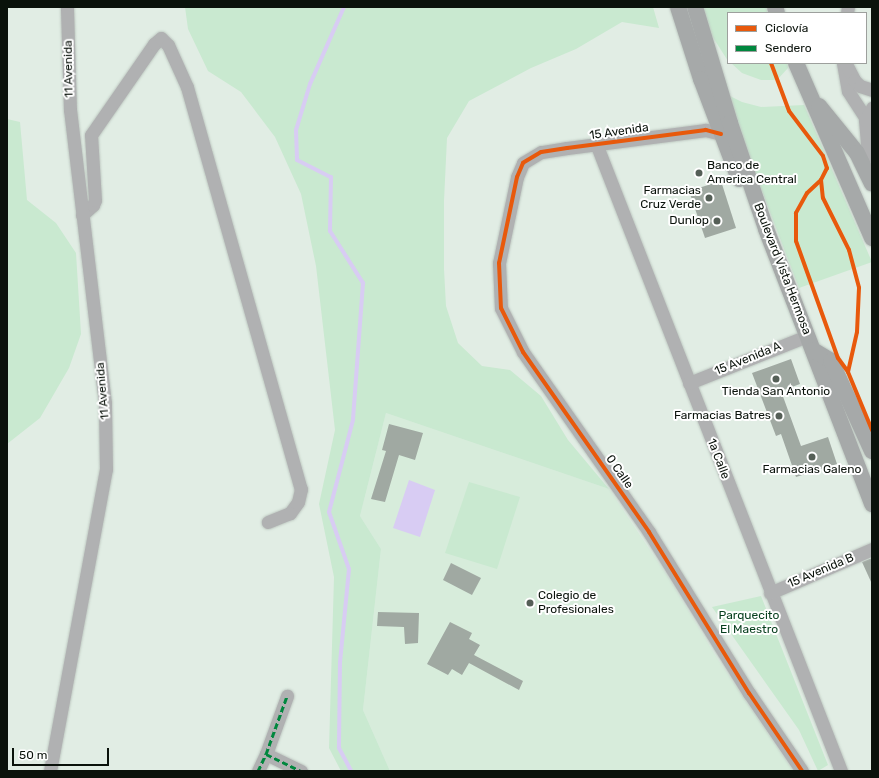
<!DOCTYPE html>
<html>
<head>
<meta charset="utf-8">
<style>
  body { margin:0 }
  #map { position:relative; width:879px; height:778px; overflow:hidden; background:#e1ede4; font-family:Rubik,sans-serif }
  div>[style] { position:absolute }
  .built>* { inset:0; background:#d7ecdb }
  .green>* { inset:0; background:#c9e9d0 }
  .water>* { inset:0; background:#d8ccf3 }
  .stream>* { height:4px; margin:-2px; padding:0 2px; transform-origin:2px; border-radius:2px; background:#d8ccf3 }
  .building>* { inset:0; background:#a0a9a2 }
  .roads { filter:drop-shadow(0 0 1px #bfc9c2) drop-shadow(0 0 1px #bfc9c2) }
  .minor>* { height:13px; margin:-6.5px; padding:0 6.5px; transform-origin:6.5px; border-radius:6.5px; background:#b0b1b2 }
  .major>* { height:16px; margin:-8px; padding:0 8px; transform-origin:8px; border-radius:8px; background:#a6a9a9 }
  .quiet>* { height:3px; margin-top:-1.5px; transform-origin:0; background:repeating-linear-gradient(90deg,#00873e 0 6px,transparent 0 9px) }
  .cycleway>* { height:4px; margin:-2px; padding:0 2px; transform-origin:2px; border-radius:2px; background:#e8590c }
  .dots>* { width:11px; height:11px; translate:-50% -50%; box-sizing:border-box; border:2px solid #fff; border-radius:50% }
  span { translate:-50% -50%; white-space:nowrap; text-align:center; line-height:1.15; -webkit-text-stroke:4px #fff; paint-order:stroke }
  .street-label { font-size:12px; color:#0a120b }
  .poi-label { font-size:12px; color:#0a120b }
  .left { translate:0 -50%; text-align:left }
  .right { translate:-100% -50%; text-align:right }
  .park-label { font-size:12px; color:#053e1c }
  .frame { position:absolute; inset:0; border:8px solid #0a120b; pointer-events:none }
  .legend { position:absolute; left:727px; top:12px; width:140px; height:52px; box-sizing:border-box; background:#fff; border:1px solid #9da09d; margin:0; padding:5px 7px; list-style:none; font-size:12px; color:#0a120b }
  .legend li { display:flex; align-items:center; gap:8px; height:20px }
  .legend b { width:20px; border:1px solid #9da09d }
  .scale { position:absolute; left:12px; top:748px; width:97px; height:18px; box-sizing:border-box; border:2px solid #0a120b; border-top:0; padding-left:5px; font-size:12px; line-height:14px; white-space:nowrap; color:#0a120b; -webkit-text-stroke:3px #fff; paint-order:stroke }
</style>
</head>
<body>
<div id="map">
  <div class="built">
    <div style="clip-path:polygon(386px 413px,609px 489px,668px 577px,717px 658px,793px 771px,390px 771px,363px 710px,381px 549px,360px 516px)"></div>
  </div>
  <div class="green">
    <div style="clip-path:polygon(185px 7px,653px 7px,659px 28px,622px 22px,576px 49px,531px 68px,469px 101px,447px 138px,444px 201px,444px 269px,446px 306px,458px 343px,482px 366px,510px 370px,541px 396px,568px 440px,609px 489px,386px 413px,360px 516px,381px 549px,363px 710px,390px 771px,341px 771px,329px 748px,334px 577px,319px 504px,335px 430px,316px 266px,301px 194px,275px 137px,241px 92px,208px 71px,188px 29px)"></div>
    <div style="clip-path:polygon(698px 7px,766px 7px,768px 13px,728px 13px,728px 61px,700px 17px)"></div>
    <div style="clip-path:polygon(731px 63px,787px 63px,788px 68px,777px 80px,761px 80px,742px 73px)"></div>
    <div style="clip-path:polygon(728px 95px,742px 102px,761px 107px,804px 105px,872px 262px,799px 288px,737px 126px)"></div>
    <div style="clip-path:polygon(7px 119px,20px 122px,27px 200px,56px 223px,76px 253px,81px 334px,69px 368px,40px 418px,7px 444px)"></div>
    <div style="clip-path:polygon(469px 482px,520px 497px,497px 569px,445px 553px)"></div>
    <div style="clip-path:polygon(761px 596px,828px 765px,818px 771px,799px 730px,712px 607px)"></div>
  </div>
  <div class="water">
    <div style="clip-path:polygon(409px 480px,435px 490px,420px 537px,393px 528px)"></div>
  </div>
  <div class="stream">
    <div style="left:344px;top:7px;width:84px;rotate:113.8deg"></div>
    <div style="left:310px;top:84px;width:48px;rotate:106.9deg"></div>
    <div style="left:296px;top:130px;width:30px;rotate:88deg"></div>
    <div style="left:297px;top:160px;width:38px;rotate:27deg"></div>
    <div style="left:331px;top:177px;width:54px;rotate:91.1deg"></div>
    <div style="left:330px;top:231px;width:62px;rotate:57.6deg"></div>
    <div style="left:363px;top:283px;width:137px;rotate:94.2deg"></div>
    <div style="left:353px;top:420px;width:95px;rotate:104.6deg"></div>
    <div style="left:329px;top:512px;width:60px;rotate:70.7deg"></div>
    <div style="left:349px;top:569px;width:93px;rotate:95.5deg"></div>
    <div style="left:340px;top:662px;width:86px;rotate:90.7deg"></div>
    <div style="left:339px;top:748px;width:26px;rotate:62deg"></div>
  </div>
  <div class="building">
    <div style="clip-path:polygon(721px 181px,736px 228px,705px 238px,689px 191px)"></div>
    <div style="clip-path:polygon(791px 359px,800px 384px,781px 391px,801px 446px,828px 437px,837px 464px,796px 477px,781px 434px,776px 436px,752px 373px)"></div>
    <div style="clip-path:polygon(389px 424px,423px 433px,415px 460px,399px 455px,385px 502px,371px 499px,386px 451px,382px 450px)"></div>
    <div style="clip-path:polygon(872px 558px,872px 584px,862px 562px)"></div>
    <div style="clip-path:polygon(451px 563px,481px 578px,472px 595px,443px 580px)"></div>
    <div style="clip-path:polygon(378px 612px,419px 613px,418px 643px,405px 644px,404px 627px,377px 626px)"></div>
    <div style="clip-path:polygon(450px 622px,472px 633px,469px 639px,480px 645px,474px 655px,523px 681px,519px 690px,469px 663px,462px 675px,452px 669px,448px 675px,427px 664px)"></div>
  </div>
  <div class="roads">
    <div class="minor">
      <div style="left:847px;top:13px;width:6px;rotate:-81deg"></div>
      <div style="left:843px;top:63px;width:28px;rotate:80deg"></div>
      <div style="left:848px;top:91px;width:44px;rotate:57deg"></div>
      <div style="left:846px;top:64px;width:18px;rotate:63deg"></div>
      <div style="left:854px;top:80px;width:8px;rotate:45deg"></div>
      <div style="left:860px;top:86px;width:13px;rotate:18deg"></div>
      <div style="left:865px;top:120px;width:24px;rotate:85deg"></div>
      <div style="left:867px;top:144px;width:13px;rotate:67deg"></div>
      <div style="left:865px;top:120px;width:14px;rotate:-60deg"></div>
      <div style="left:721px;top:134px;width:16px;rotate:-165deg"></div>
      <div style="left:706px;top:130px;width:140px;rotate:172.6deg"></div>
      <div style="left:567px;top:148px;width:26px;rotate:171deg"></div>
      <div style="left:541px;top:152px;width:21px;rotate:149deg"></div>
      <div style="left:523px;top:163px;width:15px;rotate:113deg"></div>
      <div style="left:517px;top:177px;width:88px;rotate:101.8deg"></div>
      <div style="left:499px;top:263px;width:45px;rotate:87.5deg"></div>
      <div style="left:501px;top:308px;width:49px;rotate:63.4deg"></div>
      <div style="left:523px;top:352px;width:220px;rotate:55deg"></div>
      <div style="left:649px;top:532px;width:190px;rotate:58.2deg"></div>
      <div style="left:749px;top:693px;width:94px;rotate:55.8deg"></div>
      <div style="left:597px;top:146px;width:671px;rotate:68.67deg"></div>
      <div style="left:82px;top:215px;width:15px;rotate:-42deg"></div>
      <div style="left:93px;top:205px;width:5px;rotate:-68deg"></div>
      <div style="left:95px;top:200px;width:65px;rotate:-93.5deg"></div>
      <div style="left:91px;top:135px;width:111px;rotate:-55.3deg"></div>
      <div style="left:154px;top:44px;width:9px;rotate:-41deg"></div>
      <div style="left:161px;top:38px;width:10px;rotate:45deg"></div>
      <div style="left:168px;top:45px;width:46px;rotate:65.7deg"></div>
      <div style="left:187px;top:87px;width:418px;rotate:74.2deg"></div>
      <div style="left:301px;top:489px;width:13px;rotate:103deg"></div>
      <div style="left:298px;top:502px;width:14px;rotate:126deg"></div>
      <div style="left:290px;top:513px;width:24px;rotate:158deg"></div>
      <div style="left:689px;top:383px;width:127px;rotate:-21.7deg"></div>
      <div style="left:770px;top:593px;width:111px;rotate:-23.3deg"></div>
      <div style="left:266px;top:754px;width:62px;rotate:-70.1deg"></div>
      <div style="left:50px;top:771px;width:307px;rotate:-79.5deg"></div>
      <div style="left:106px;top:469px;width:66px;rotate:-90.9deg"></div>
      <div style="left:105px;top:403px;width:295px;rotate:-96.8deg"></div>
      <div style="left:70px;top:110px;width:103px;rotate:-91.7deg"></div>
      <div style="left:258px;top:771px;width:19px;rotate:-65deg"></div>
      <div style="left:266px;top:754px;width:39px;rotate:26deg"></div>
    </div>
    <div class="major">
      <div style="left:678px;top:7px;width:76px;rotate:72.3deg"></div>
      <div style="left:701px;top:79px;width:107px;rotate:69.2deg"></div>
      <div style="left:695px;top:7px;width:121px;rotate:73.2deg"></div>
      <div style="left:730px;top:123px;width:112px;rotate:71.2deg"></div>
      <div style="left:766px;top:229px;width:295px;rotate:68.9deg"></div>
      <div style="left:775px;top:7px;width:6px;rotate:72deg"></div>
      <div style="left:796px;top:63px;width:191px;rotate:66.5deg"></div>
      <div style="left:819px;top:106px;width:60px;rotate:51deg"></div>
      <div style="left:857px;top:153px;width:34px;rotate:64deg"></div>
      <div style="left:813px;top:350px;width:21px;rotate:31deg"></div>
      <div style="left:831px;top:361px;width:99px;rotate:65.5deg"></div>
    </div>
  </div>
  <div class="quiet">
    <div style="left:266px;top:754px;width:62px;rotate:-70.1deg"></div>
    <div style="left:258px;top:771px;width:19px;rotate:-65deg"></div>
    <div style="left:266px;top:754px;width:39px;rotate:26deg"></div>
  </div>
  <div class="cycleway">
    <div style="left:771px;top:63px;width:51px;rotate:69.4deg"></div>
    <div style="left:789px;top:111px;width:56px;rotate:52.9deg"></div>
    <div style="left:823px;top:156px;width:13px;rotate:72deg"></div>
    <div style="left:827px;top:168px;width:13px;rotate:117deg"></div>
    <div style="left:821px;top:180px;width:19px;rotate:137deg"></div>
    <div style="left:807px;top:193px;width:23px;rotate:119deg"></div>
    <div style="left:796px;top:213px;width:28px;rotate:90deg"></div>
    <div style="left:796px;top:241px;width:124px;rotate:70.3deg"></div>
    <div style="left:838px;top:358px;width:17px;rotate:54deg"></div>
    <div style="left:848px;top:372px;width:63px;rotate:67.5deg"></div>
    <div style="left:721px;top:134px;width:16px;rotate:-165deg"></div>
    <div style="left:706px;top:130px;width:140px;rotate:172.6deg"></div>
    <div style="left:567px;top:148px;width:26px;rotate:171deg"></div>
    <div style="left:541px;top:152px;width:21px;rotate:149deg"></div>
    <div style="left:523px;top:163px;width:15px;rotate:113deg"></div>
    <div style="left:517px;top:177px;width:88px;rotate:101.8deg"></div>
    <div style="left:499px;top:263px;width:45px;rotate:87.5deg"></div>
    <div style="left:501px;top:308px;width:49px;rotate:63.4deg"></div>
    <div style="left:523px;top:352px;width:220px;rotate:55deg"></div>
    <div style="left:649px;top:532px;width:190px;rotate:58.2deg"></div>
    <div style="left:749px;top:693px;width:94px;rotate:55.8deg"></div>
    <div style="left:821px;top:180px;width:18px;rotate:84deg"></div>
    <div style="left:823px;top:198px;width:58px;rotate:63.4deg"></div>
    <div style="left:849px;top:250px;width:39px;rotate:75deg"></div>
    <div style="left:859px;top:288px;width:44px;rotate:92.6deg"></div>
    <div style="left:857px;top:332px;width:41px;rotate:102.7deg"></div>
  </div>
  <div class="dots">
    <div style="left:699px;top:173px;background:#555f57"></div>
    <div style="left:709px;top:198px;background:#555f57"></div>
    <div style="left:717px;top:221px;background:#555f57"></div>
    <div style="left:776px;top:379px;background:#555f57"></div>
    <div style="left:779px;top:416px;background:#555f57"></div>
    <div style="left:812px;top:457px;background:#555f57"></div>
    <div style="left:530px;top:603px;background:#555f57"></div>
  </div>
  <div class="street-label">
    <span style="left:69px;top:69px;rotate:-91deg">11 Avenida</span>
    <span style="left:619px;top:132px;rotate:-8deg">15 Avenida</span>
    <span style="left:782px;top:269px;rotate:69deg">Boulevard Vista Hermosa</span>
    <span style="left:748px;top:359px;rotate:-22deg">15 Avenida A</span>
    <span style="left:103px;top:391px;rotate:-95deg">11 Avenida</span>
    <span style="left:718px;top:459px;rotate:69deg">1a Calle</span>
    <span style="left:619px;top:472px;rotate:55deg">0 Calle</span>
    <span style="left:821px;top:571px;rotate:-23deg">15 Avenida B</span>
  </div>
  <div class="poi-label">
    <span class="left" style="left:707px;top:173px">Banco de<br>America Central</span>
    <span class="right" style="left:701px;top:198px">Farmacias<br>Cruz Verde</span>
    <span class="right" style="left:709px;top:221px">Dunlop</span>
    <span style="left:776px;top:392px">Tienda San Antonio</span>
    <span class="right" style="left:771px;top:416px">Farmacias Batres</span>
    <span style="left:812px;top:470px">Farmacias Galeno</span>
    <span class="left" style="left:538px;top:603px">Colegio de<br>Profesionales</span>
  </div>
  <div class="park-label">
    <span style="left:749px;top:623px">Parquecito<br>El Maestro</span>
  </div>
  <div class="frame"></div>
  <ul class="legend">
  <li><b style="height:5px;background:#e8590c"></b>Ciclovía</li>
  <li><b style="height:5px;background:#00873e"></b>Sendero</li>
  </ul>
  <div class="scale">50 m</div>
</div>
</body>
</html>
